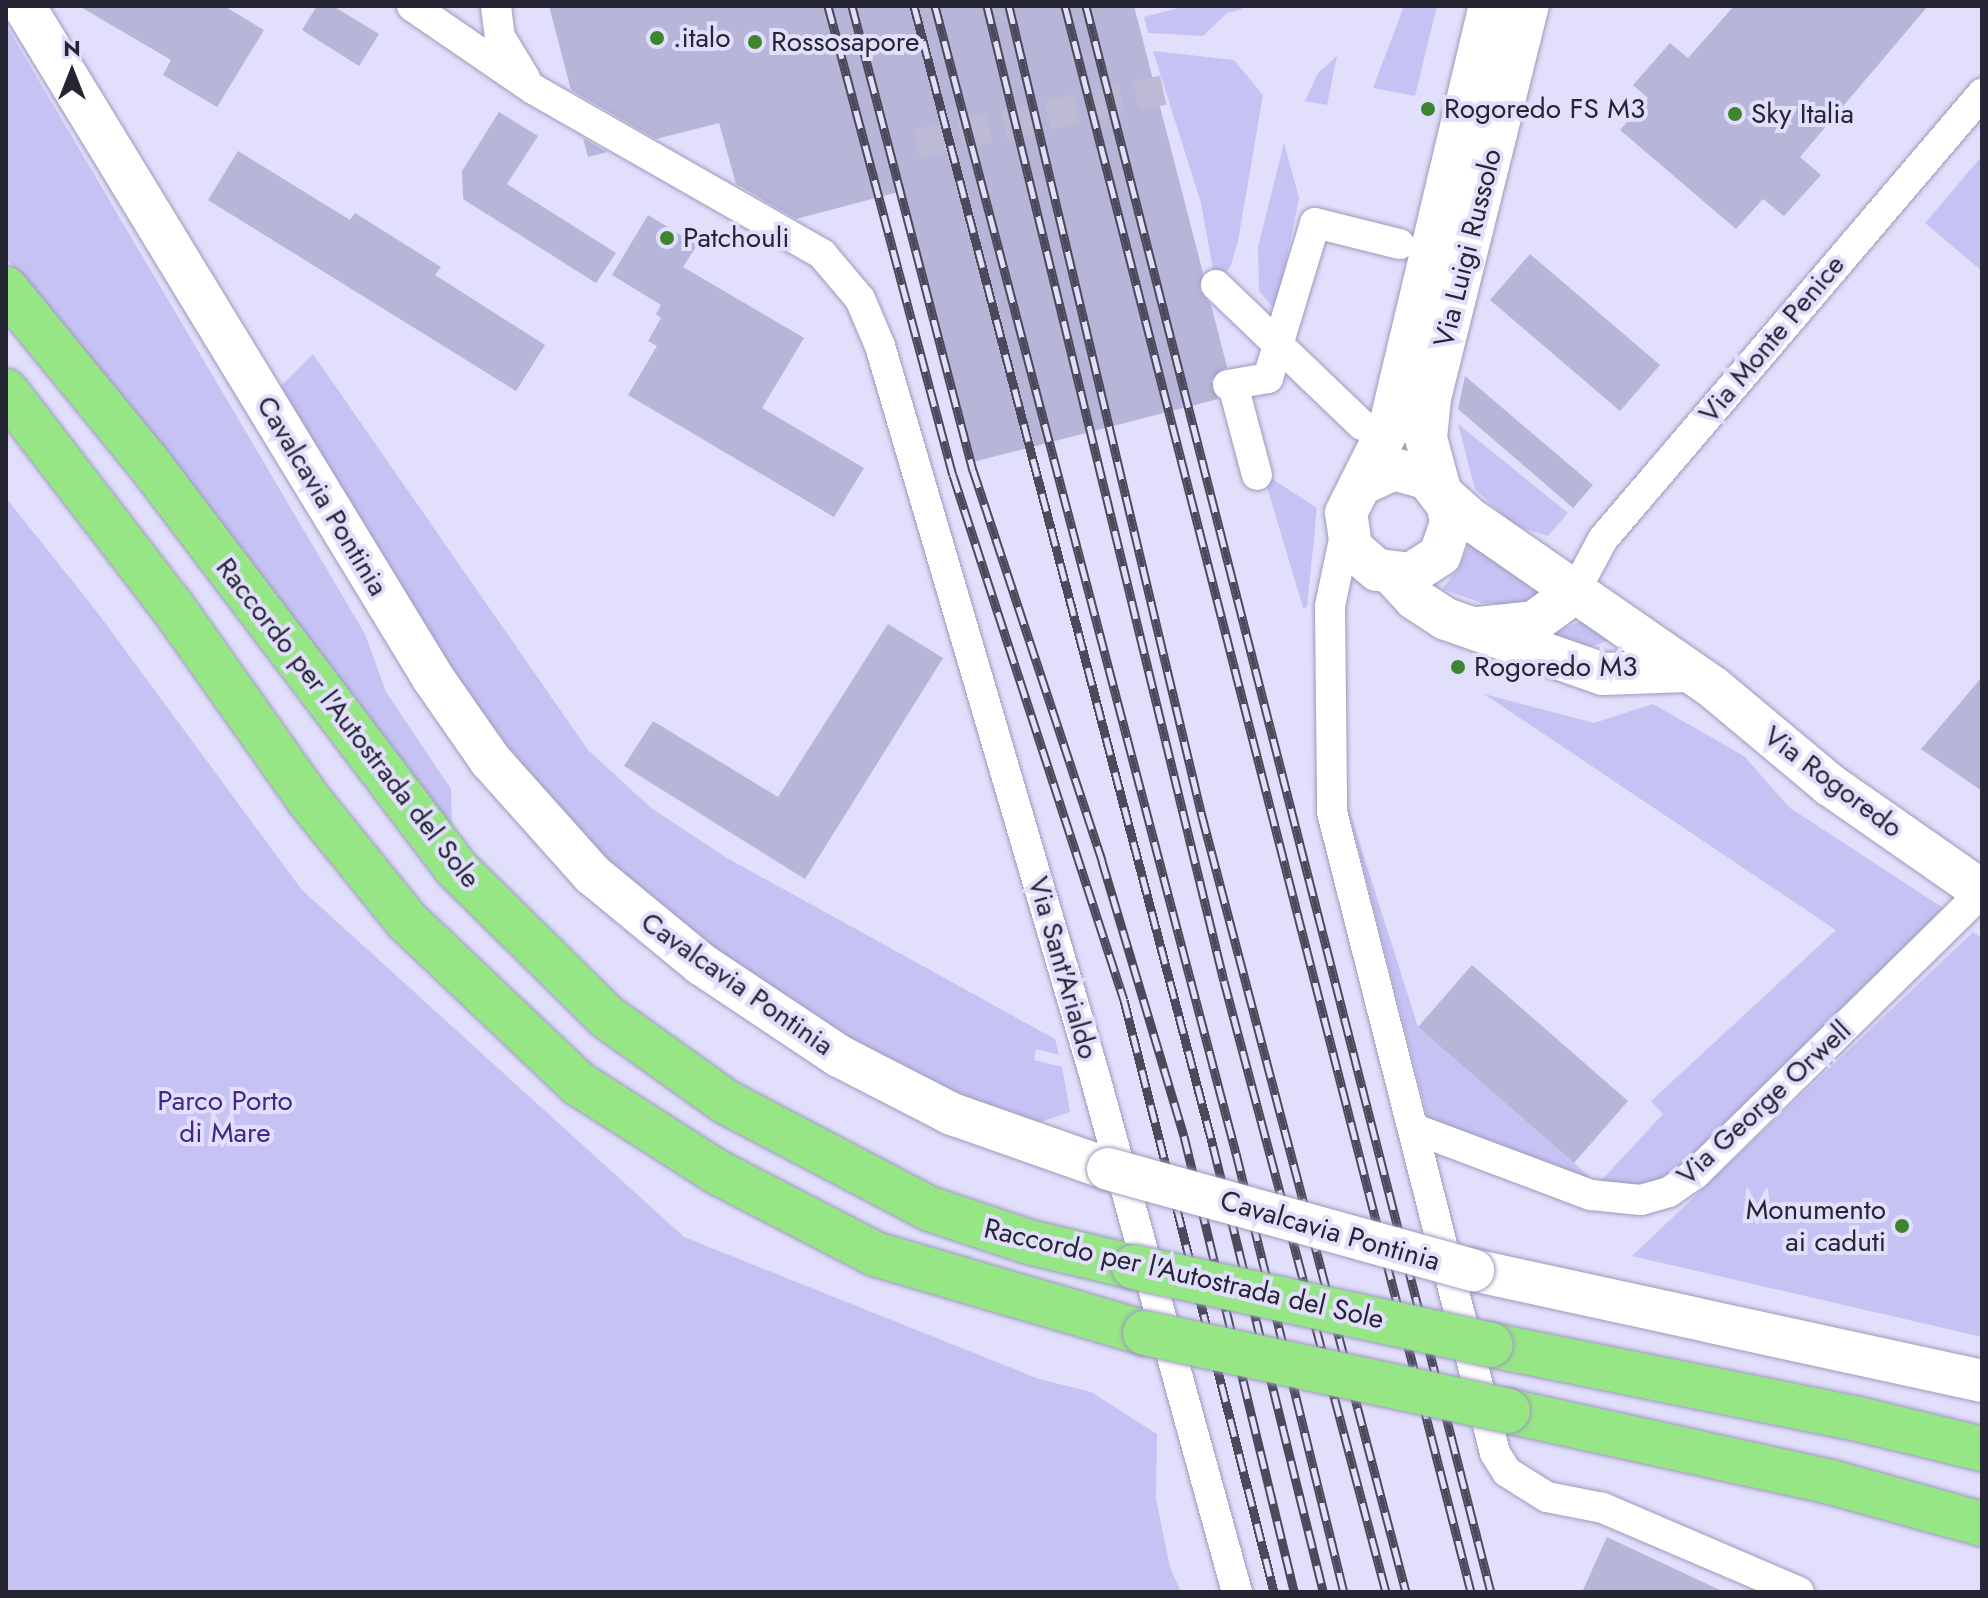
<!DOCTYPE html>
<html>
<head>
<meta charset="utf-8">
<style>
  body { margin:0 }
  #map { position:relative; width:1988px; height:1598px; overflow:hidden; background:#e1dffc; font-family:Jost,sans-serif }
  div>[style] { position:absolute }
  .green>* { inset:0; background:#c6c2f4 }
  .building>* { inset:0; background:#b7b5d8 }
  .street-tunnel>* { height:30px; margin-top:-15px; transform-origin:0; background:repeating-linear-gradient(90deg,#bcbad4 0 30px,transparent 0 45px) }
  .roads { filter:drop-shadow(0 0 2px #9d9abc) drop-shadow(0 0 2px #9d9abc) }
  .street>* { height:30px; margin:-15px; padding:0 15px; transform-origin:15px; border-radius:15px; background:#fff }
  .secondary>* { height:42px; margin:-21px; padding:0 21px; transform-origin:21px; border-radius:21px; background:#fff }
  .highway>* { height:44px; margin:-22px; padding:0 22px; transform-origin:22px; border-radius:22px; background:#96e685 }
  .rail>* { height:9px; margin-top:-4.5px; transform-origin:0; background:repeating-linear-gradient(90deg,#e1dffc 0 18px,#4b495a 0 36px); box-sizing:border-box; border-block:2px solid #4b495a }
  .bridges { filter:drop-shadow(0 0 2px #9d9abc) drop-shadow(0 0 2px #9d9abc) }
  .secondary-bridge>* { height:42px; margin:-21px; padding:0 21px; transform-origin:21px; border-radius:21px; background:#fff }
  .highway-bridge>* { height:44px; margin:-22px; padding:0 22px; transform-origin:22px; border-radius:22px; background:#96e685 }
  .dots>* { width:22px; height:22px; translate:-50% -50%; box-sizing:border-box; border:4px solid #e1dffc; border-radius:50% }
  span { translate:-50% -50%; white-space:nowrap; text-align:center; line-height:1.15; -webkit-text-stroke:8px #e1dffc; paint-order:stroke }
  .poi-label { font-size:28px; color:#262533 }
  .left { translate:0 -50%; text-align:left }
  .right { translate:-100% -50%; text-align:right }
  .street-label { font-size:28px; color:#262533 }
  .park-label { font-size:28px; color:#402788 }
  .frame { position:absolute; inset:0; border:8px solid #262533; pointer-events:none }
  .north { position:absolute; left:32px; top:32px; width:80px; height:80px; -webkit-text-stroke:6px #e1dffc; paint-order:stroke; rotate:0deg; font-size:22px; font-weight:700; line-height:32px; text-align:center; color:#262533 }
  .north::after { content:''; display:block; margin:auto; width:28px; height:36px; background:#262533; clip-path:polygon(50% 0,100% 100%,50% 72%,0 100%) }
</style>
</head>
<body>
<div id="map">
  <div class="green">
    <div style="clip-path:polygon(1186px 6px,1241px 6px,1242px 9px,1227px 13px,1203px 36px,1148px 33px,1144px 17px)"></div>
    <div style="clip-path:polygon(1404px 6px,1437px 6px,1415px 96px,1373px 88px)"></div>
    <div style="clip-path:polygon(6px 25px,365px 634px,386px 692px,451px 789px,452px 828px,6px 258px)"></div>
    <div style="clip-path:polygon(1153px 51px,1234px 60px,1263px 95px,1238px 241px,1231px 265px,1216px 285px,1201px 203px)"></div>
    <div style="clip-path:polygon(1337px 56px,1327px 105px,1305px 101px,1318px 73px)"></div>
    <div style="clip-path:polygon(1284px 143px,1299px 198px,1276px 311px,1259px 291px,1258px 247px)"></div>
    <div style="clip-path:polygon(1982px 156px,1982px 271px,1925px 223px)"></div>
    <div style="clip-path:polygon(313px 354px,588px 750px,651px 808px,727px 858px,1055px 1039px,1059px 1055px,1036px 1049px,1034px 1060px,1062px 1067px,1070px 1112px,1040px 1122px,921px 1081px,777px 1000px,631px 887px,520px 762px,441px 657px,357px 517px,281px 386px)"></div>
    <div style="clip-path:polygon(1458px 424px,1568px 513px,1548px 536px,1514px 525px,1475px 489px)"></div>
    <div style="clip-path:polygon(1263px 473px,1317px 508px,1307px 607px,1303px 608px)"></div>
    <div style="clip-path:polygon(6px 498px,94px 608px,302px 890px,684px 1237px,1039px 1379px,1091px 1392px,1157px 1434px,1156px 1499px,1170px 1567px,1181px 1592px,6px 1592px)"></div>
    <div style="clip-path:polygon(1470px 543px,1544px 592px,1528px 605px,1514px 605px,1482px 603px,1442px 589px,1459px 568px)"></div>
    <div style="clip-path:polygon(1585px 619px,1617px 638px,1580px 650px,1543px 638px)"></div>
    <div style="clip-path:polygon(1484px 694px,1594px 723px,1653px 704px,1744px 756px,1790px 808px,1951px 913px,1689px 1169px,1658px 1187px,1623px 1192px,1603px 1189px,1429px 1123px,1346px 800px,1418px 1027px,1598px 1184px,1663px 1114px,1651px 1101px,1836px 930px)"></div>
    <div style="clip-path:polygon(1973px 932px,1982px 938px,1982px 1337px,1632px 1256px)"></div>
  </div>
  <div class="building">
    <div style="clip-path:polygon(79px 6px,224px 6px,264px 30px,217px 107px,163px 75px,171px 60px)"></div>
    <div style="clip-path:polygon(317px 6px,333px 6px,379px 34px,359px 66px,302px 30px)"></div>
    <div style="clip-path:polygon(549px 6px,1134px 6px,1203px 273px,1199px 289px,1211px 305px,1227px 367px,1211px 380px,1218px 399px,973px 462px,902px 191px,796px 219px,736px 184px,719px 123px,656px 139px,571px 90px)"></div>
    <div style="clip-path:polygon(1734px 6px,1928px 6px,1800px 157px,1821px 175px,1784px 216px,1763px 199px,1736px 229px,1620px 130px,1648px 98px,1633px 85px,1670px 43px,1688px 58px)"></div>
    <div style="clip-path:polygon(499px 112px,538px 136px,507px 184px,616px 253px,596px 283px,463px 199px,462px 171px)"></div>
    <div style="clip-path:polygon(583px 138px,607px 152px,588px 157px)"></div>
    <div style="clip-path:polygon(238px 151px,350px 220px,355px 213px,441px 267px,435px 275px,545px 345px,516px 391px,208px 200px)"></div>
    <div style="clip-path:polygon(648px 215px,697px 245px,683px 267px,804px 338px,762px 408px,864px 468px,834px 517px,628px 395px,657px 346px,648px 341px,661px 318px,656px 314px,661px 305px,612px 275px)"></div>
    <div style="clip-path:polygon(1530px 254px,1660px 365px,1620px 411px,1490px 300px)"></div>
    <div style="clip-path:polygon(1465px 376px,1593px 485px,1573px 508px,1458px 409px)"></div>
    <div style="clip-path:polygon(888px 624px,943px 658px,805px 879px,624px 766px,653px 721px,778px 797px)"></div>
    <div style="clip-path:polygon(1982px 677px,1982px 791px,1921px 749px)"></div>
    <div style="clip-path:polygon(1472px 965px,1628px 1101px,1574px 1163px,1418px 1027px)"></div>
    <div style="clip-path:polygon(1607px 1537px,1724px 1592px,1582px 1592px)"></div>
  </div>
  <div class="street-tunnel">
    <div style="left:916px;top:144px;width:253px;rotate:-12.3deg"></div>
  </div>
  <div class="roads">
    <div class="street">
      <div style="left:412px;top:6px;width:147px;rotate:34.4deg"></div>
      <div style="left:533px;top:89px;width:333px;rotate:29.7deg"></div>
      <div style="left:822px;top:254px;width:59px;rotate:49.8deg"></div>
      <div style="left:860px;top:299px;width:51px;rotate:66.9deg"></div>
      <div style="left:880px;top:346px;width:755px;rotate:73.61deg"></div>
      <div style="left:1093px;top:1070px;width:541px;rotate:74.58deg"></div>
      <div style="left:496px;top:6px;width:31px;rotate:83deg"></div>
      <div style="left:500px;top:37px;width:48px;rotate:58.6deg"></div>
      <div style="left:1216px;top:285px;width:202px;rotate:43.8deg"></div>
      <div style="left:1228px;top:385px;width:41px;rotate:-9.9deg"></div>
      <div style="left:1268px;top:378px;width:162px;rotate:-73.1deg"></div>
      <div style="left:1315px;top:223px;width:87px;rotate:14deg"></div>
      <div style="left:1233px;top:385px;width:93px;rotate:75.1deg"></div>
      <div style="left:1346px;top:530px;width:78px;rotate:101.9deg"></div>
      <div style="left:1330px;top:606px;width:206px;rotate:89.4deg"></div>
      <div style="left:1332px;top:812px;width:661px;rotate:75.73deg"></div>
      <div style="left:1495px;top:1453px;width:22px;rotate:58deg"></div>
      <div style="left:1507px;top:1472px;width:47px;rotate:32deg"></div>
      <div style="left:1547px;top:1497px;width:57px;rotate:11.1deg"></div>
      <div style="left:1603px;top:1508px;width:213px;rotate:23.2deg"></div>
      <div style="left:1574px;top:593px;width:61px;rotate:-61.8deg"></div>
      <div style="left:1603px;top:539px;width:585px;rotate:-49.58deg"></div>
      <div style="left:1415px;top:1129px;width:188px;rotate:20.6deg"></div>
      <div style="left:1591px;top:1195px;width:50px;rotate:5.7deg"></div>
      <div style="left:1641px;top:1200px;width:29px;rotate:-16deg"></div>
      <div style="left:1669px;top:1192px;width:32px;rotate:-35deg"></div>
      <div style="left:1695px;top:1174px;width:402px;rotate:-44.5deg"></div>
    </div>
    <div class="secondary">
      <div style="left:24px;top:6px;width:787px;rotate:58.67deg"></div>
      <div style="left:433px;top:678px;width:100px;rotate:55.2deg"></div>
      <div style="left:490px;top:760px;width:154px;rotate:48.2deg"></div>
      <div style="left:593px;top:875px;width:140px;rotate:39.5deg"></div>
      <div style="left:701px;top:964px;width:166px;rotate:33.7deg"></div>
      <div style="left:839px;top:1056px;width:127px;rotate:27.2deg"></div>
      <div style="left:952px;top:1114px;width:165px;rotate:19.4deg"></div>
      <div style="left:1362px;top:484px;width:35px;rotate:-25deg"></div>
      <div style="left:1394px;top:469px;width:35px;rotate:16deg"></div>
      <div style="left:1428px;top:479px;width:34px;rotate:53deg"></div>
      <div style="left:1448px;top:506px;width:17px;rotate:80deg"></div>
      <div style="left:1451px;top:523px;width:34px;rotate:109deg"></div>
      <div style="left:1440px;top:555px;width:35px;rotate:147deg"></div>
      <div style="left:1411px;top:574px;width:34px;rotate:-173deg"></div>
      <div style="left:1377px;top:570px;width:35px;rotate:-139deg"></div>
      <div style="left:1351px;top:547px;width:34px;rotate:-98deg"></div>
      <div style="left:1346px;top:513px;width:98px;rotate:-63.4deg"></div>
      <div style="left:1390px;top:425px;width:431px;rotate:-76.6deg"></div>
      <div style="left:1440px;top:490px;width:54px;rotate:-105.1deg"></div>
      <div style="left:1426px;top:438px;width:40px;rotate:-84.3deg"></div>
      <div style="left:1430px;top:398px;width:404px;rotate:-76deg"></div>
      <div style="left:1442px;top:494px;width:38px;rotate:42deg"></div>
      <div style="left:1470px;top:519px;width:297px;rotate:34.7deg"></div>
      <div style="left:1714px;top:688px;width:151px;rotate:39.9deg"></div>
      <div style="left:1830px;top:785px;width:185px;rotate:34.9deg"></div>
      <div style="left:1393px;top:575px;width:33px;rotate:47deg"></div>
      <div style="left:1415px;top:599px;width:37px;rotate:33deg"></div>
      <div style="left:1446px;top:619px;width:166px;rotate:19.3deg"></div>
      <div style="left:1603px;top:674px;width:84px;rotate:-2deg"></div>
      <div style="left:1479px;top:628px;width:55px;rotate:-6.2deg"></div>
      <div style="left:1534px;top:622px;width:49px;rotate:-35.9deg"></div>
      <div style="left:1473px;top:1270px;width:521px;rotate:12.3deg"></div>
    </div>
    <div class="highway">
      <div style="left:6px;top:289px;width:222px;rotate:50.7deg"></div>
      <div style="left:147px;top:461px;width:511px;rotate:52.79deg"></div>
      <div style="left:456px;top:868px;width:212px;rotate:44.6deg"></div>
      <div style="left:607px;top:1017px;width:146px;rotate:35.5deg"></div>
      <div style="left:726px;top:1102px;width:230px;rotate:27.7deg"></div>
      <div style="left:930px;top:1209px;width:104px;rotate:18.4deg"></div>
      <div style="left:1029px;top:1242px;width:108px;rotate:13.4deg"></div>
      <div style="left:6px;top:391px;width:270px;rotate:52.4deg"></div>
      <div style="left:171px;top:605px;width:239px;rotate:54.7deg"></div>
      <div style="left:309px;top:800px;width:156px;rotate:51deg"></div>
      <div style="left:407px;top:921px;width:237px;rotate:43.5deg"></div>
      <div style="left:579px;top:1084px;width:164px;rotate:32.5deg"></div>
      <div style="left:717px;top:1172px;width:178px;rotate:27.4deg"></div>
      <div style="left:875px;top:1254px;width:281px;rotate:16.3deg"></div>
      <div style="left:1491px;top:1345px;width:370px;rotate:11.4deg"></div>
      <div style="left:1854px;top:1418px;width:132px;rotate:13.6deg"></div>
      <div style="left:1508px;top:1411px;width:327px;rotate:12.4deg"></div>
      <div style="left:1827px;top:1481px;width:161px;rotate:15.5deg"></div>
    </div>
  </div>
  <div class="rail">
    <div style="left:828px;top:6px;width:485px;rotate:75.1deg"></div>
    <div style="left:953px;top:475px;width:552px;rotate:71.96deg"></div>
    <div style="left:1124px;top:1000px;width:611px;rotate:75.78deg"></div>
    <div style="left:852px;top:6px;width:480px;rotate:75.4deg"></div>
    <div style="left:973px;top:470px;width:412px;rotate:71.7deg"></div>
    <div style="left:1102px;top:861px;width:287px;rotate:73.4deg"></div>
    <div style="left:1184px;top:1136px;width:469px;rotate:76.4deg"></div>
    <div style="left:914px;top:6px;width:1179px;rotate:75.3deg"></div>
    <div style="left:1213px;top:1146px;width:459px;rotate:76.1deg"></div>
    <div style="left:935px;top:6px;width:1186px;rotate:75.3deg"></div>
    <div style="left:1236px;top:1153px;width:452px;rotate:76.2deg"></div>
    <div style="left:987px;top:6px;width:1003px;rotate:76.34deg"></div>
    <div style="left:1224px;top:981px;width:632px;rotate:75.15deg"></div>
    <div style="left:1009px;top:6px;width:833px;rotate:76.6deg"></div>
    <div style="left:1202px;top:816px;width:802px;rotate:75.27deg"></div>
    <div style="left:1065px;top:6px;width:1637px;rotate:75.64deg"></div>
    <div style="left:1086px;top:6px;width:1637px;rotate:75.68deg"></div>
  </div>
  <div class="bridges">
    <div class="secondary-bridge">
      <div style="left:1108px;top:1169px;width:379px;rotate:15.5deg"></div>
    </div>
    <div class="highway-bridge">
      <div style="left:1134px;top:1267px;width:365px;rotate:12.3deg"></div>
      <div style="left:1145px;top:1333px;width:371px;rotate:12.1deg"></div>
    </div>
  </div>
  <div class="dots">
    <div style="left:657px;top:38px;background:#3e862d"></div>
    <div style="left:755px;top:42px;background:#3e862d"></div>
    <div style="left:1428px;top:109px;background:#3e862d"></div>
    <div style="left:1735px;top:114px;background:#3e862d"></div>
    <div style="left:667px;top:238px;background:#3e862d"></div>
    <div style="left:1458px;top:667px;background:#3e862d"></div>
    <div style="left:1902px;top:1226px;background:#3e862d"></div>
  </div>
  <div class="poi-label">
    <span class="left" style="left:673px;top:38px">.italo</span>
    <span class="left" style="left:771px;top:42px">Rossosapore</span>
    <span class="left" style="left:1444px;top:109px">Rogoredo FS M3</span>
    <span class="left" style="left:1751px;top:114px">Sky Italia</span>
    <span class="left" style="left:683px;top:238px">Patchouli</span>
    <span class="left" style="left:1474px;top:667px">Rogoredo M3</span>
    <span class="right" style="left:1886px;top:1226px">Monumento<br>ai caduti</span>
  </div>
  <div class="street-label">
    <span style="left:1468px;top:248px;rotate:-76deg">Via Luigi Russolo</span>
    <span style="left:1772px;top:339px;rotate:-50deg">Via Monte Penice</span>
    <span style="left:322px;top:496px;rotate:59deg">Cavalcavia Pontinia</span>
    <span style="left:348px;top:723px;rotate:52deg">Raccordo per l'Autostrada del Sole</span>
    <span style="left:1833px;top:782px;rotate:37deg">Via Rogoredo</span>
    <span style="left:1063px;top:968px;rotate:74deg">Via Sant'Arialdo</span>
    <span style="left:737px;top:984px;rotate:35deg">Cavalcavia Pontinia</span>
    <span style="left:1764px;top:1103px;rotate:-43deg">Via George Orwell</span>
    <span style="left:1330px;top:1231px;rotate:16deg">Cavalcavia Pontinia</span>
    <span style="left:1184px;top:1274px;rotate:13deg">Raccordo per l'Autostrada del Sole</span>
  </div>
  <div class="park-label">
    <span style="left:225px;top:1117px">Parco Porto<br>di Mare</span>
  </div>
  <div class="frame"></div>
  <div class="north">N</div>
</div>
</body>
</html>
